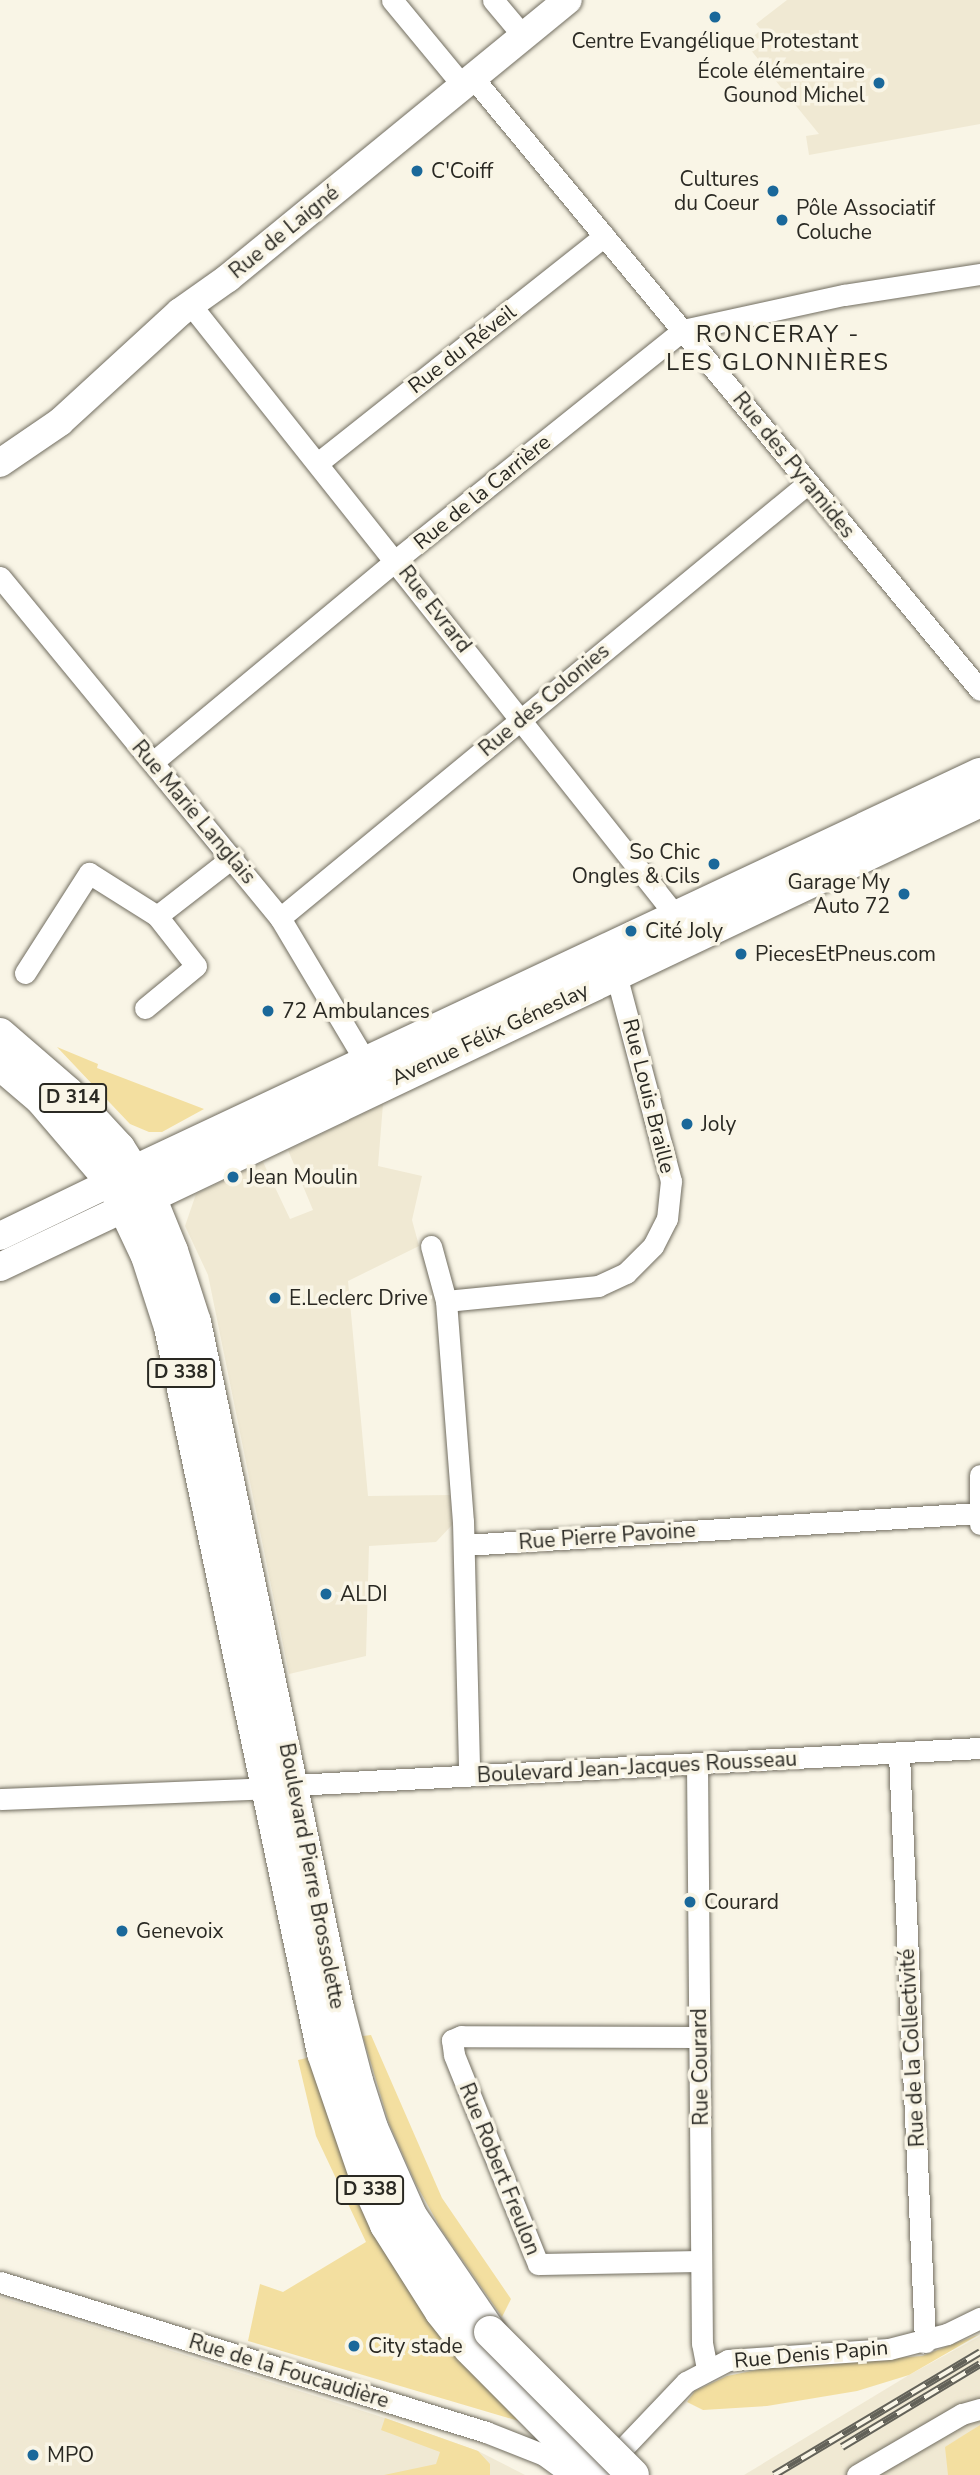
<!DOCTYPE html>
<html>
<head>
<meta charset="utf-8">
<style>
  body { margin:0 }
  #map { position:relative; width:980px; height:2475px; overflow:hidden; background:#f9f5e6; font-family:"Nunito Sans",sans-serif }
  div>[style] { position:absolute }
  .built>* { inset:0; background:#f0e9d3 }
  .green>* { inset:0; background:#f3dfa0 }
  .roads { filter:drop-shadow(0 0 2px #716d60) drop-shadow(0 0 2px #716d60) }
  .street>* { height:21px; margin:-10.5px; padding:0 10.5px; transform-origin:10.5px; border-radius:10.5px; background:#fff }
  .secondary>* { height:28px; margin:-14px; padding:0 14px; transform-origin:14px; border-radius:14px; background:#fff }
  .primary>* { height:32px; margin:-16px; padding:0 16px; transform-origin:16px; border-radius:16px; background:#fff }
  .rail>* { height:8px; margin-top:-4px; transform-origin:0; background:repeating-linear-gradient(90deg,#f9f5e6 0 16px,#636259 0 32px); box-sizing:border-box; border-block:2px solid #636259 }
  .bridges { filter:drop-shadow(0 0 2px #716d60) drop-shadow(0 0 2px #716d60) }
  .primary-bridge>* { height:32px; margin:-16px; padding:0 16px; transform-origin:16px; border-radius:16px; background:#fff }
  .dots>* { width:19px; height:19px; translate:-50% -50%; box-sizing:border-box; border:4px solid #f9f5e6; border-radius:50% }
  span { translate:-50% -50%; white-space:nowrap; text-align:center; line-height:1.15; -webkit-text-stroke:7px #f9f5e6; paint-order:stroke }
  .shield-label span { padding:2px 5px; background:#f9f5e6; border:2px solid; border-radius:5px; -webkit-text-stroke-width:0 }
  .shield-label { font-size:19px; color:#2a2923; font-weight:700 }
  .poi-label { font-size:21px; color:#2a2923 }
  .right { translate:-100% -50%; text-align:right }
  .left { translate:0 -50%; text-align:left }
  .street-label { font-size:21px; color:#2a2923 }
  .quarter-label { font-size:24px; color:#2a2923; letter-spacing:2px }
</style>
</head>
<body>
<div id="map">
  <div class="built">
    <div style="clip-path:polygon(787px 0,980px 0,980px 124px,809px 155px,806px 136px,819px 134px,745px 43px,761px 30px,756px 24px)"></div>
    <div style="clip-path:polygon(383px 1104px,378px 1166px,422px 1176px,412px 1220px,419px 1246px,348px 1281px,368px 1496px,450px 1495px,452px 1525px,436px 1542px,369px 1546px,366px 1656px,289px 1674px,208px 1275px,185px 1226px,196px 1194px,263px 1162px,290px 1219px,313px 1210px,288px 1150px)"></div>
    <div style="clip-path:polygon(0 2297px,385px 2418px,478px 2451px,525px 2475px,0 2475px)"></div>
    <div style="clip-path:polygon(980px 2336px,980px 2475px,744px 2475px,909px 2375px)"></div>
  </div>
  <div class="green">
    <div style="clip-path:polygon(57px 1047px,98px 1064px,97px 1068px,204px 1109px,162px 1132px,149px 1132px,130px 1124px)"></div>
    <div style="clip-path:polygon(371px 2035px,442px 2198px,511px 2299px,502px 2317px,441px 2229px,416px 2184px,389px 2123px,367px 2050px,363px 2036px)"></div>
    <div style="clip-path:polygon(311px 2057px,345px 2161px,522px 2422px,248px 2341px,260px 2284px,283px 2292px,366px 2242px,316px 2136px,298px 2060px)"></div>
    <div style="clip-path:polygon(980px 2334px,909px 2375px,857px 2391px,767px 2406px,703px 2410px,687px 2402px,695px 2391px,727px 2376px,766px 2368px,922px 2356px)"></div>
    <div style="clip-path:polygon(385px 2418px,478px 2451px,490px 2464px,490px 2475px,384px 2475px,436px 2464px,440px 2452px,381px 2430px)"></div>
    <div style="clip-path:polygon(980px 2425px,980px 2475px,948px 2475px,945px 2447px)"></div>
  </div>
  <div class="roads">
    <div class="street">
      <div style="left:392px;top:0;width:113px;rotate:50.4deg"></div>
      <div style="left:493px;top:0;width:48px;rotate:50deg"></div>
      <div style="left:474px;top:79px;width:793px;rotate:50.37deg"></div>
      <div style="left:190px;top:304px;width:793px;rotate:51.55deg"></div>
      <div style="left:319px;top:462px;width:364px;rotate:-38.4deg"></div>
      <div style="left:0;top:577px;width:441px;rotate:50.6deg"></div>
      <div style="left:280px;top:918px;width:168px;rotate:59.2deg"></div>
      <div style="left:153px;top:762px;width:316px;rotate:-39.7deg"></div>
      <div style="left:396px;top:560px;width:368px;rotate:-38.7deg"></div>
      <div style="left:683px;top:330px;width:165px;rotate:-12.3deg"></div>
      <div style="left:844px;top:295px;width:138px;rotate:-8.8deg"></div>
      <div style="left:157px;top:916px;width:96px;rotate:-37.8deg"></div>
      <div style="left:280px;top:918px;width:684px;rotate:-39.48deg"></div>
      <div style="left:25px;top:973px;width:119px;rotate:-57.4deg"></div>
      <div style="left:89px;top:873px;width:80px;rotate:32.3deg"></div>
      <div style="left:157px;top:916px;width:63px;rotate:52deg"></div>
      <div style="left:196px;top:966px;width:66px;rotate:140.5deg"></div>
      <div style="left:431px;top:1246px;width:57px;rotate:74.7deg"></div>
      <div style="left:446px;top:1301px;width:221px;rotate:85.6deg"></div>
      <div style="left:463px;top:1521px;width:253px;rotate:88.6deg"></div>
      <div style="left:446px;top:1301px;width:153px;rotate:-5.6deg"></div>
      <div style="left:598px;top:1286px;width:31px;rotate:-25deg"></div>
      <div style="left:626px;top:1273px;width:38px;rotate:-45deg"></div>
      <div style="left:653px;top:1246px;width:30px;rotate:-63deg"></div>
      <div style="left:667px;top:1219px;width:38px;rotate:-84deg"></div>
      <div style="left:671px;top:1181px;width:213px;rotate:-104.9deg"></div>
      <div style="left:980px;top:1524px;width:49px;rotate:-90deg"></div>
      <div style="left:464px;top:1545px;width:517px;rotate:-3.55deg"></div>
      <div style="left:899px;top:1755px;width:588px;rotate:87.46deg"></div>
      <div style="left:697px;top:1764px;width:579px;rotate:89.51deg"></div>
      <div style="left:702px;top:2343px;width:26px;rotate:79deg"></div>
      <div style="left:294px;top:1785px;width:687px;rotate:-3.09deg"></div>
      <div style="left:0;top:1799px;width:269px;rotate:-2.3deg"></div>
      <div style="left:699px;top:2037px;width:238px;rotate:-179.8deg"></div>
      <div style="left:461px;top:2036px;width:10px;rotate:156deg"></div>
      <div style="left:452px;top:2040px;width:15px;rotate:82deg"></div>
      <div style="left:454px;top:2055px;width:225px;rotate:68.1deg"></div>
      <div style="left:538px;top:2264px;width:163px;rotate:-1.1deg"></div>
      <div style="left:0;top:2282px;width:509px;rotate:17.15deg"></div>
      <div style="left:486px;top:2432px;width:62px;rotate:21.6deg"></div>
      <div style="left:544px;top:2455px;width:34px;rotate:36deg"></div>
      <div style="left:606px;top:2466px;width:116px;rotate:-46.4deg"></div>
      <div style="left:686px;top:2382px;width:47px;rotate:-27.6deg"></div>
      <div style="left:728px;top:2360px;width:161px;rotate:-3.9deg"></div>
      <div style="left:889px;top:2349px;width:60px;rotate:-14.5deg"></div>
      <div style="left:947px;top:2334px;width:37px;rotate:-26deg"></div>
      <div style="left:857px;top:2475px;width:121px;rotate:-30.2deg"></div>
      <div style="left:962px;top:2414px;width:19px;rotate:-16deg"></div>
    </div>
    <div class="secondary">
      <div style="left:0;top:463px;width:73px;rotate:-34.3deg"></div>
      <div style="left:60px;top:422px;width:163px;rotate:-42.5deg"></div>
      <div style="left:180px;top:312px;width:59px;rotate:-35.3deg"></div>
      <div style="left:228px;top:278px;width:439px;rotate:-39.3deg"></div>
      <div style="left:0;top:1236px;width:124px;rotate:-25.7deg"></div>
      <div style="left:0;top:1267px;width:137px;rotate:-25.4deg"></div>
    </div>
    <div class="primary">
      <div style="left:0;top:1034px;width:90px;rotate:40.9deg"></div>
      <div style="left:68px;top:1093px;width:75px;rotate:47.2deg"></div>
      <div style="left:119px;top:1148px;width:58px;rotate:57.7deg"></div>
      <div style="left:150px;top:1197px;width:58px;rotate:67.8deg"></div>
      <div style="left:172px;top:1251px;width:75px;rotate:72.1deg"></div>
      <div style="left:195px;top:1322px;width:701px;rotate:78.23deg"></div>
      <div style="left:338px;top:2008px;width:75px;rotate:75.4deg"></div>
      <div style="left:357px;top:2081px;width:49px;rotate:72.3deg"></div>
      <div style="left:372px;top:2128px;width:96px;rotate:66.1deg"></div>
      <div style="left:411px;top:2216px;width:140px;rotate:55.7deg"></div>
      <div style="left:0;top:1064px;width:54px;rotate:40.5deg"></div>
      <div style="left:41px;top:1099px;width:109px;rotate:49.5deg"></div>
      <div style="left:112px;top:1182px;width:82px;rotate:64.7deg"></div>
      <div style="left:147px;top:1256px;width:75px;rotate:72.1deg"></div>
      <div style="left:170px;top:1327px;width:742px;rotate:78.1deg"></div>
      <div style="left:323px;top:2053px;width:142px;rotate:71.1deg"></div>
      <div style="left:369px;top:2187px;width:42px;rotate:65.9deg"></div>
      <div style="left:386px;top:2225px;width:103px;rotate:57.7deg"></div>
      <div style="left:441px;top:2312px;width:47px;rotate:51.9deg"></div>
      <div style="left:470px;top:2349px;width:177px;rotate:45.2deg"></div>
      <div style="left:116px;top:1180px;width:955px;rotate:-25.17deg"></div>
      <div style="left:132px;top:1205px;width:939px;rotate:-25.47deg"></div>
    </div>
  </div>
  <div class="rail">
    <div style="left:842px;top:2447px;width:161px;rotate:-31deg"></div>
    <div style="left:774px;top:2475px;width:240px;rotate:-30.8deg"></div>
  </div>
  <div class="bridges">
    <div class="primary-bridge">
      <div style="left:490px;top:2332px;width:202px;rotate:45deg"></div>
    </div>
  </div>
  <div class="dots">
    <div style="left:715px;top:17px;background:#1a689a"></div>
    <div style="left:879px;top:83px;background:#1a689a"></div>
    <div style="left:417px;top:171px;background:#1a689a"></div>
    <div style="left:773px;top:191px;background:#1a689a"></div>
    <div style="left:782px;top:220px;background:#1a689a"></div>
    <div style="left:714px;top:864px;background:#1a689a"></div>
    <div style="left:904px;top:894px;background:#1a689a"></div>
    <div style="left:631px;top:931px;background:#1a689a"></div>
    <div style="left:741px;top:954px;background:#1a689a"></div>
    <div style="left:268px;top:1011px;background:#1a689a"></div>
    <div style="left:687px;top:1124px;background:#1a689a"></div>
    <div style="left:233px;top:1177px;background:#1a689a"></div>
    <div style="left:275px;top:1298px;background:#1a689a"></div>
    <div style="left:326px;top:1594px;background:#1a689a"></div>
    <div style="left:690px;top:1902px;background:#1a689a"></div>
    <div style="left:122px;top:1931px;background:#1a689a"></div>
    <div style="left:354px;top:2346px;background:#1a689a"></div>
    <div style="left:33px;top:2455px;background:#1a689a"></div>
  </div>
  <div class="shield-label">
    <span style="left:73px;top:1098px">D 314</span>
    <span style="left:181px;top:1373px">D 338</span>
    <span style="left:370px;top:2190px">D 338</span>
  </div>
  <div class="poi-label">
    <span style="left:715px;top:41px">Centre Evangélique Protestant</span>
    <span class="right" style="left:865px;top:83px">École élémentaire<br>Gounod Michel</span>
    <span class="left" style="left:431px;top:171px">C'Coiff</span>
    <span class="right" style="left:759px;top:191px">Cultures<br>du Coeur</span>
    <span class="left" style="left:796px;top:220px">Pôle Associatif<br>Coluche</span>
    <span class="right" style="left:700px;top:864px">So Chic<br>Ongles &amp; Cils</span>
    <span class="right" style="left:890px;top:894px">Garage My<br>Auto 72</span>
    <span class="left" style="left:645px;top:931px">Cité Joly</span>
    <span class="left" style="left:755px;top:954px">PiecesEtPneus.com</span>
    <span class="left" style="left:282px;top:1011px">72 Ambulances</span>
    <span class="left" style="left:701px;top:1124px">Joly</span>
    <span class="left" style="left:247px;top:1177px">Jean Moulin</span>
    <span class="left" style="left:289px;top:1298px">E.Leclerc Drive</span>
    <span class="left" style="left:340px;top:1594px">ALDI</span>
    <span class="left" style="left:704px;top:1902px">Courard</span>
    <span class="left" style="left:136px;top:1931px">Genevoix</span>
    <span class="left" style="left:368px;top:2346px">City stade</span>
    <span class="left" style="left:47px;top:2455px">MPO</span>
  </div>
  <div class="street-label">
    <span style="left:284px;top:232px;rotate:-39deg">Rue de Laigné</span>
    <span style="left:462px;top:349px;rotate:-38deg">Rue du Réveil</span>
    <span style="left:794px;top:465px;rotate:51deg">Rue des Pyramides</span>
    <span style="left:482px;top:492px;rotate:-39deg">Rue de la Carrière</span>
    <span style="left:435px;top:609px;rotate:52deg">Rue Evrard</span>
    <span style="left:544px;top:700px;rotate:-40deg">Rue des Colonies</span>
    <span style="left:194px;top:812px;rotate:50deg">Rue Marie Langlais</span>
    <span style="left:490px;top:1034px;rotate:-25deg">Avenue Félix Géneslay</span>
    <span style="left:649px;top:1096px;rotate:76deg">Rue Louis Braille</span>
    <span style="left:607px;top:1536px;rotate:-4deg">Rue Pierre Pavoine</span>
    <span style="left:637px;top:1767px;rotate:-3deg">Boulevard Jean-Jacques Rousseau</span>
    <span style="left:312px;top:1876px;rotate:79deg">Boulevard Pierre Brossolette</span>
    <span style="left:912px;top:2048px;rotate:-93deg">Rue de la Collectivité</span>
    <span style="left:700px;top:2067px;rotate:-91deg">Rue Courard</span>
    <span style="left:500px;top:2169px;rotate:68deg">Rue Robert Freulon</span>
    <span style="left:811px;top:2354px;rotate:-5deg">Rue Denis Papin</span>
    <span style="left:289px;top:2371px;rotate:17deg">Rue de la Foucaudière</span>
  </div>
  <div class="quarter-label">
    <span style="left:778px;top:349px">RONCERAY -<br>LES GLONNIÈRES</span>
  </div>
</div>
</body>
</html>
